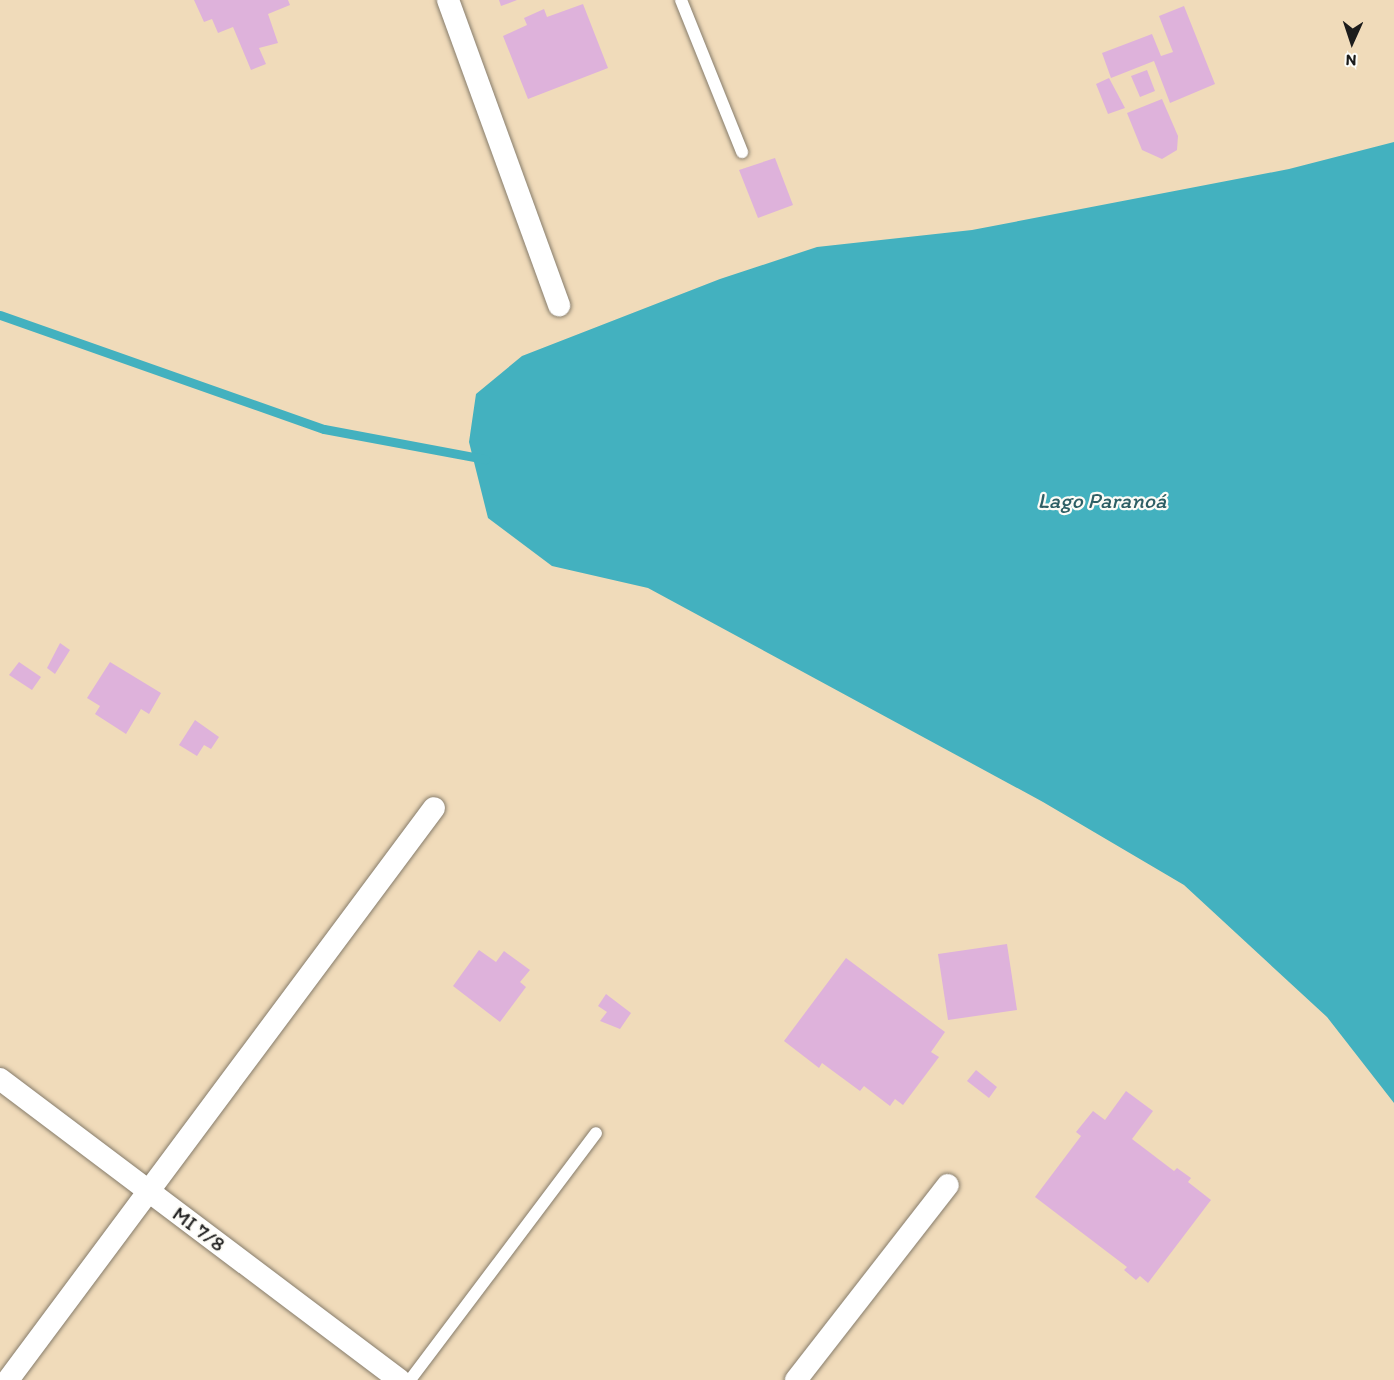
<!DOCTYPE html>
<html>
<head>
<meta charset="utf-8">
<style>
  body { margin:0 }
  #map { position:relative; width:1394px; height:1380px; overflow:hidden; background:#f0dbba; font-family:Itim,sans-serif }
  div>[style] { position:absolute }
  .water>* { inset:0; background:#43b1bf }
  .stream>* { height:9px; margin:-4.5px; padding:0 4.5px; transform-origin:4.5px; border-radius:4.5px; background:#43b1bf }
  .building>* { inset:0; background:#deb2db }
  .roads { filter:drop-shadow(0 0 2px #867c6b) drop-shadow(0 0 2px #867c6b) }
  .lane>* { height:12px; margin:-6px; padding:0 6px; transform-origin:6px; border-radius:6px; background:#fff }
  .street>* { height:22px; margin:-11px; padding:0 11px; transform-origin:11px; border-radius:11px; background:#fff }
  span { translate:-50% -50%; white-space:nowrap; text-align:center; line-height:1.15; -webkit-text-stroke:4.5px #fdfcf7; paint-order:stroke }
  .street-label { font-size:21px; color:#1c1c1c }
  .water-label { font-size:22px; color:#2e5f65; font-style:italic }
  .north { position:absolute; left:1322px; top:12px; width:60px; height:60px; -webkit-text-stroke:4px #fdfcf7; paint-order:stroke; rotate:183deg; font-size:16px; font-weight:700; line-height:24px; text-align:center; color:#1c1c1c }
  .north::after { content:''; display:block; margin:auto; width:21px; height:27px; background:#1c1c1c; clip-path:polygon(50% 0,100% 100%,50% 72%,0 100%) }
</style>
</head>
<body>
<div id="map">
  <div class="water">
    <div style="clip-path:polygon(1394px 142px,1394px 1103px,1327px 1017px,1184px 885px,1043px 802px,648px 588px,552px 566px,488px 518px,469px 442px,476px 394px,522px 356px,720px 279px,817px 247px,972px 230px,1289px 169px)"></div>
  </div>
  <div class="stream">
    <div style="left:0;top:315px;width:343px;rotate:19.4deg"></div>
    <div style="left:324px;top:429px;width:164px;rotate:10.6deg"></div>
  </div>
  <div class="building">
    <div style="clip-path:polygon(194px 0,288px 0,290px 5px,268px 14px,278px 43px,259px 48px,266px 64px,251px 70px,233px 27px,218px 33px,212px 19px,204px 22px)"></div>
    <div style="clip-path:polygon(499px 0,517px 0,501px 6px)"></div>
    <div style="clip-path:polygon(583px 4px,608px 68px,528px 99px,503px 36px,527px 25px,524px 18px,544px 9px,547px 17px)"></div>
    <div style="clip-path:polygon(1184px 6px,1215px 84px,1170px 103px,1154px 61px,1111px 78px,1102px 53px,1152px 34px,1161px 56px,1173px 52px,1159px 16px)"></div>
    <div style="clip-path:polygon(1147px 70px,1155px 91px,1140px 97px,1131px 76px)"></div>
    <div style="clip-path:polygon(1109px 78px,1125px 108px,1108px 114px,1096px 84px)"></div>
    <div style="clip-path:polygon(1162px 99px,1178px 136px,1177px 150px,1162px 159px,1142px 150px,1127px 113px)"></div>
    <div style="clip-path:polygon(775px 158px,793px 205px,758px 218px,739px 170px)"></div>
    <div style="clip-path:polygon(60px 643px,70px 650px,55px 674px,47px 668px)"></div>
    <div style="clip-path:polygon(19px 662px,41px 677px,32px 690px,9px 675px)"></div>
    <div style="clip-path:polygon(110px 662px,161px 693px,149px 714px,141px 709px,126px 734px,95px 714px,100px 706px,87px 698px)"></div>
    <div style="clip-path:polygon(195px 720px,219px 737px,211px 749px,204px 745px,197px 756px,179px 745px)"></div>
    <div style="clip-path:polygon(1007px 944px,1017px 1010px,948px 1020px,938px 954px)"></div>
    <div style="clip-path:polygon(479px 950px,496px 962px,504px 951px,530px 970px,520px 982px,526px 987px,500px 1022px,453px 986px)"></div>
    <div style="clip-path:polygon(846px 958px,945px 1032px,931px 1052px,939px 1057px,903px 1105px,895px 1099px,890px 1106px,864px 1086px,860px 1091px,822px 1063px,819px 1068px,784px 1041px)"></div>
    <div style="clip-path:polygon(606px 994px,631px 1013px,620px 1029px,600px 1021px,607px 1012px,598px 1006px)"></div>
    <div style="clip-path:polygon(976px 1070px,997px 1087px,989px 1098px,967px 1081px)"></div>
    <div style="clip-path:polygon(1126px 1091px,1153px 1111px,1132px 1139px,1174px 1171px,1177px 1168px,1191px 1178px,1188px 1182px,1211px 1200px,1148px 1283px,1140px 1276px,1136px 1280px,1124px 1270px,1127px 1267px,1035px 1197px,1081px 1136px,1076px 1132px,1093px 1111px,1105px 1120px)"></div>
  </div>
  <div class="roads">
    <div class="lane">
      <div style="left:681px;top:0;width:164px;rotate:68.1deg"></div>
      <div style="left:410px;top:1380px;width:309px;rotate:-53deg"></div>
    </div>
    <div class="street">
      <div style="left:448px;top:0;width:325px;rotate:70deg"></div>
      <div style="left:0;top:1079px;width:500px;rotate:37deg"></div>
      <div style="left:8px;top:1380px;width:713px;rotate:-53.32deg"></div>
      <div style="left:796px;top:1380px;width:247px;rotate:-52.1deg"></div>
    </div>
  </div>
  <div class="street-label">
    <span style="left:199px;top:1229px;rotate:37deg">MI 7/8</span>
  </div>
  <div class="water-label">
    <span style="left:1102px;top:501px">Lago Paranoá</span>
  </div>
  <div class="north">N</div>
</div>
</body>
</html>
